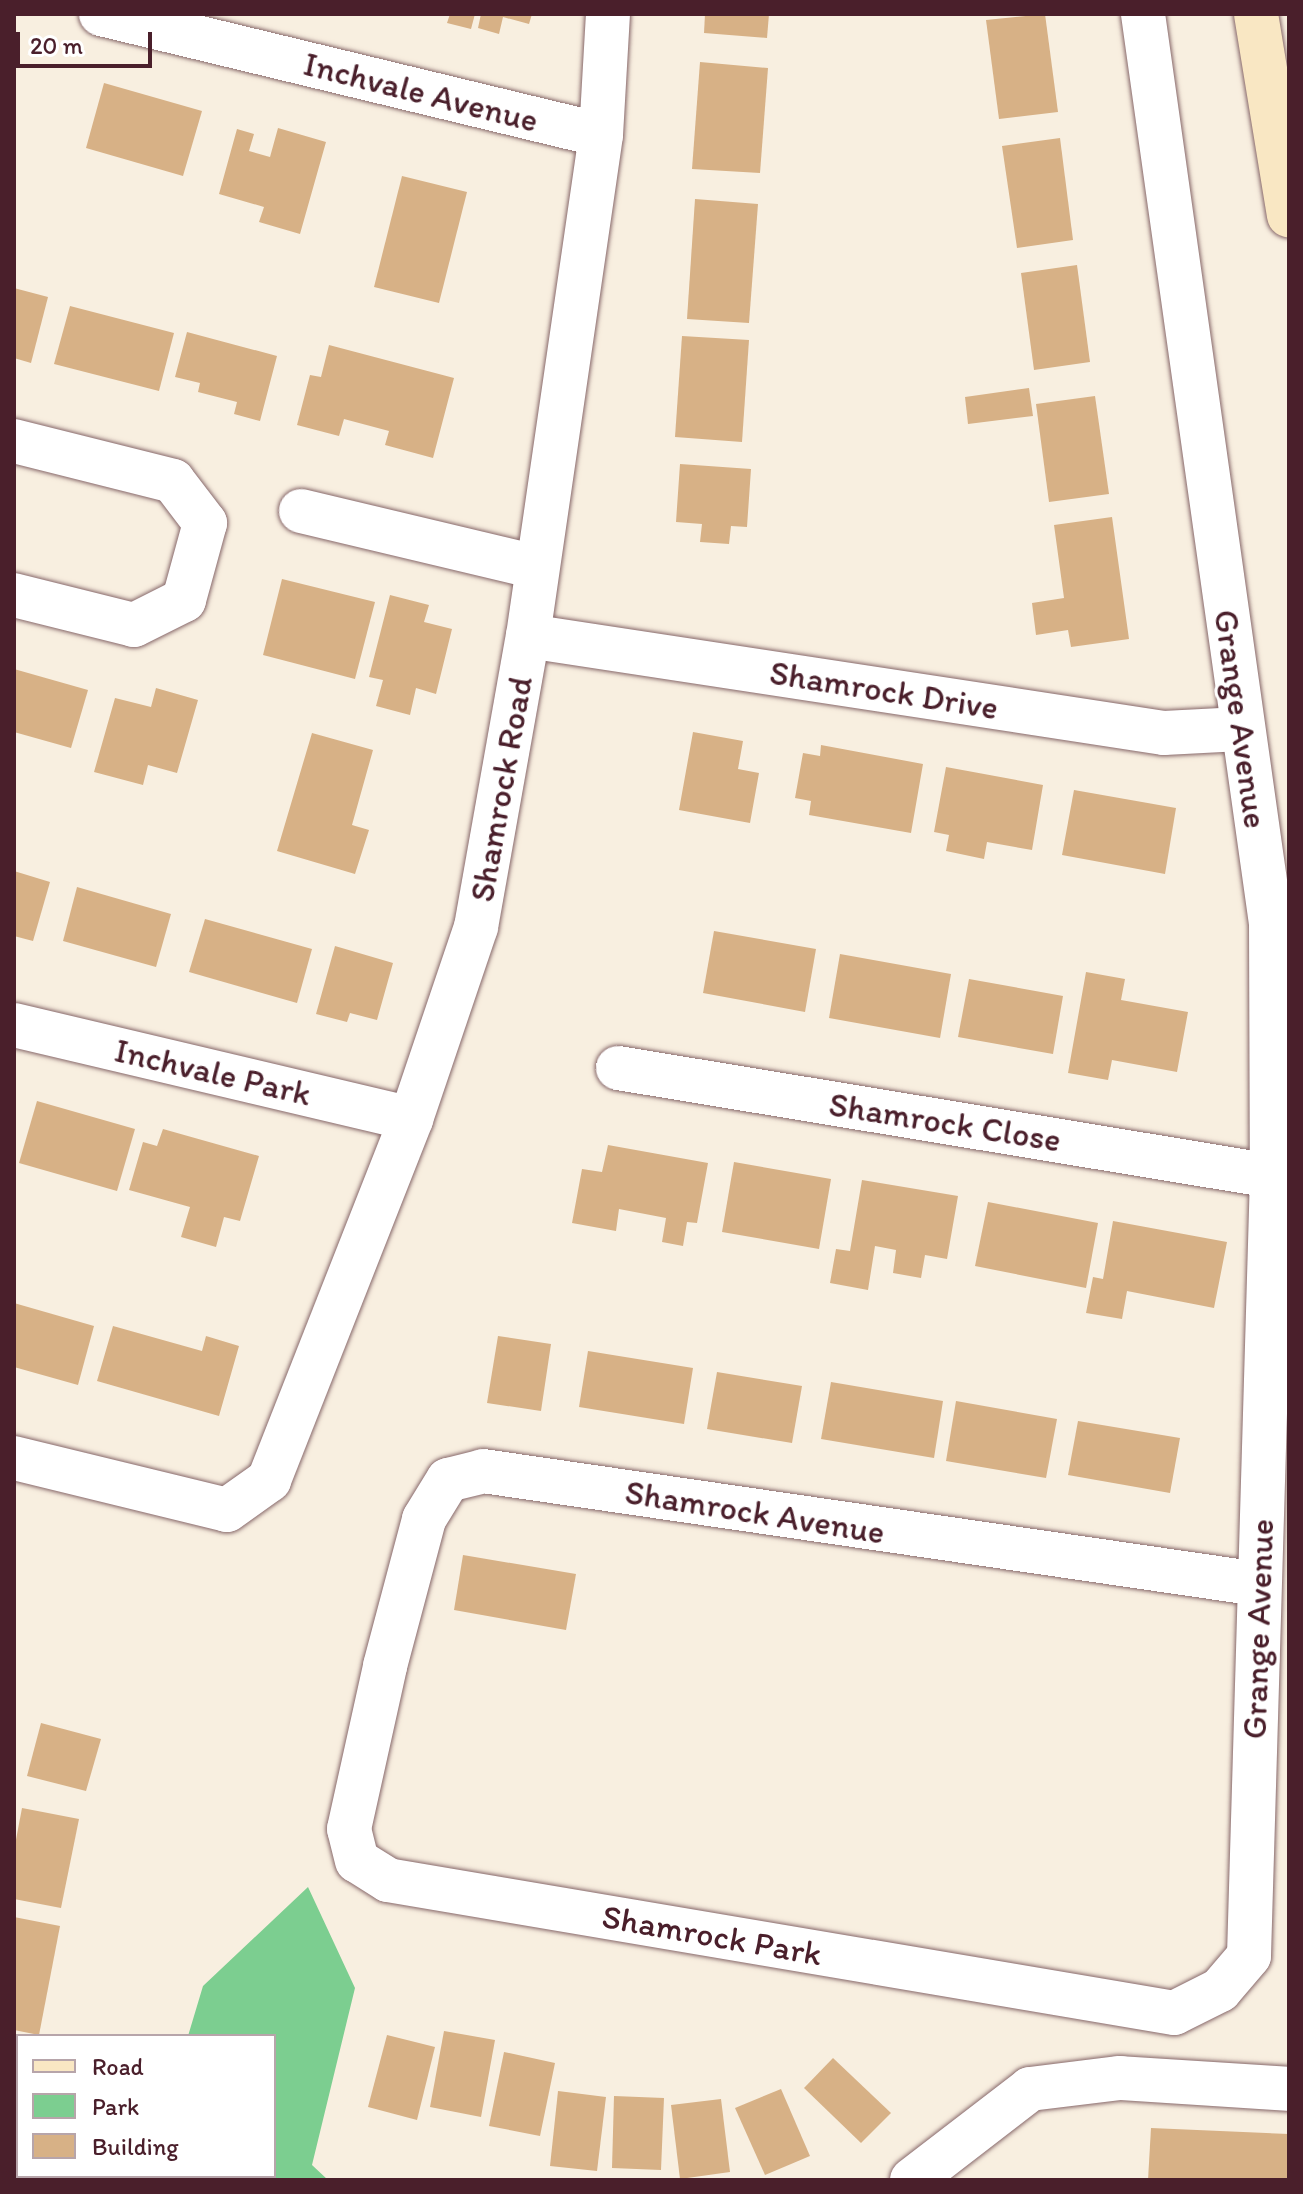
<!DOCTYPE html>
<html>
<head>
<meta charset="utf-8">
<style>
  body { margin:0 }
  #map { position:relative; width:1303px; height:2194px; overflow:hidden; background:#f8efe0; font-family:Itim,sans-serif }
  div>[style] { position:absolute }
  .green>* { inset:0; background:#7cce90 }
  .building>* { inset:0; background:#d7b186 }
  .roads { filter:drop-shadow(0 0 2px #87686a) drop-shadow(0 0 2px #87686a) }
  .minor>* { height:44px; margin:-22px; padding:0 22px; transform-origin:22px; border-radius:22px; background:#fff }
  .secondary>* { height:44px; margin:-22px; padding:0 22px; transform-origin:22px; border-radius:22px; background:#f9e7c3 }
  span { translate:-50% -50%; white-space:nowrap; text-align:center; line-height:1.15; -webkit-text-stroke:6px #fff; paint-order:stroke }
  .street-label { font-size:34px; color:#4a1f2b }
  .frame { position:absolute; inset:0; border:16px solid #4a1f2b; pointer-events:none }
  .legend { position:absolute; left:16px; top:2034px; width:260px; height:144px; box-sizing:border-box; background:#fff; border:2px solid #b7a5aa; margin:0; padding:10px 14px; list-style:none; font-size:24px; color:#4a1f2b }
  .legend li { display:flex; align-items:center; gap:16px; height:40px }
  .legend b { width:40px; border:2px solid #b7a5aa }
  .scale { position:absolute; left:16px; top:32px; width:136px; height:36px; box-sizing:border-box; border:4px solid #4a1f2b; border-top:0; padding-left:10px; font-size:24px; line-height:28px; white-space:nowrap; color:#4a1f2b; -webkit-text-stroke:6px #fff; paint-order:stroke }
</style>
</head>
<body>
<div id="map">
  <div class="green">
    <div style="clip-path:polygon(308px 1887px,355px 1988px,312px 2165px,328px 2180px,147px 2180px,274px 2176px,274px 2036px,188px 2036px,203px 1986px)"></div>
  </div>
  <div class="building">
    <div style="clip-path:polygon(450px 14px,475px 14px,471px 29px,447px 23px)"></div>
    <div style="clip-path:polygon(481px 14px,532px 14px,529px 24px,503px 17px,499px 34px,478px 28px)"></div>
    <div style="clip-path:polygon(705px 14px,769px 14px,767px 38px,704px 33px)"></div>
    <div style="clip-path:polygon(1045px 14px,1058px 112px,999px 119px,986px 20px)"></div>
    <div style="clip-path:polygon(700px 62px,768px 68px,760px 173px,692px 169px)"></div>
    <div style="clip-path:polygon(104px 83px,202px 111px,183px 176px,86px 148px)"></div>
    <div style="clip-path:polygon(278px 128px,326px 142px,300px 234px,259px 222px,264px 207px,219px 194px,237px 129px,254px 134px,249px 151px,270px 157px)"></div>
    <div style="clip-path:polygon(1060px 138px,1073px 240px,1017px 248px,1002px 146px)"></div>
    <div style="clip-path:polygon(402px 176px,467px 192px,439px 303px,374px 287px)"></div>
    <div style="clip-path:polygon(695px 199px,758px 204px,749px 323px,687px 319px)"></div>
    <div style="clip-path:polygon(1077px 265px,1090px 362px,1034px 370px,1021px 273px)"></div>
    <div style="clip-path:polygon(14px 288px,48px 297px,31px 363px,14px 358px)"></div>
    <div style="clip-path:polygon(70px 306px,174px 333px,159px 391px,54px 364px)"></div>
    <div style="clip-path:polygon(187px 332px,277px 356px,260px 421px,234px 414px,237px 402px,198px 392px,200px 383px,175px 377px)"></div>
    <div style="clip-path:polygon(682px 336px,749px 340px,742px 442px,675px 437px)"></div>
    <div style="clip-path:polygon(329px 345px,454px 378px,433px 458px,385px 445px,389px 431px,344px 419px,339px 436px,297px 425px,310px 375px,321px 377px)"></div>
    <div style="clip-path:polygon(1029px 388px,1033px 416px,968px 424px,965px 397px)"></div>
    <div style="clip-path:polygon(1095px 396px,1109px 494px,1049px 502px,1036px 404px)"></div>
    <div style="clip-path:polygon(680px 464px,751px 469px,747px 527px,731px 526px,729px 544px,700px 542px,702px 524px,676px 522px)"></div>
    <div style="clip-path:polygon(1112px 517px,1129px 639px,1071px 647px,1068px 630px,1036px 635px,1032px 603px,1064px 598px,1054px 525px)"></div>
    <div style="clip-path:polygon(282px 579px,375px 602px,355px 679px,263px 655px)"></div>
    <div style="clip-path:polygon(390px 595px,429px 605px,424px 622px,452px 629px,436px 694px,416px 688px,410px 715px,376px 706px,383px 680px,369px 677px)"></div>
    <div style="clip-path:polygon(14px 669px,88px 690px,71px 748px,14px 732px)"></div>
    <div style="clip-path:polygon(156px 688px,198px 700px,177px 773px,148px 765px,143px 785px,94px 772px,115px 698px,151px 707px)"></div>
    <div style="clip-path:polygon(693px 732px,743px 741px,738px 769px,759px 773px,750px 823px,679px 810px)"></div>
    <div style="clip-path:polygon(312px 733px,373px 750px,352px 825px,369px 830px,355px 874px,277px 851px)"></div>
    <div style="clip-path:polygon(821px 745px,923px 764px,911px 833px,809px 815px,811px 801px,795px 798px,803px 753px,820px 756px)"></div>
    <div style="clip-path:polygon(946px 767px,1043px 785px,1032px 850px,987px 842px,984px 859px,946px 851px,949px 835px,934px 832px)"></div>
    <div style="clip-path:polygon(1074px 790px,1176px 808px,1165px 874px,1062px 855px)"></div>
    <div style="clip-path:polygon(14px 871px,50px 882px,33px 941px,14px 936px)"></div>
    <div style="clip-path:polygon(77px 887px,171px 914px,156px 967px,63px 941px)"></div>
    <div style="clip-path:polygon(205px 919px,312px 949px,297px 1003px,189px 972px)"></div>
    <div style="clip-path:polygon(714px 931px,816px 949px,805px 1012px,703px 993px)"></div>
    <div style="clip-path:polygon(335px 946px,393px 963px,377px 1020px,350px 1013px,347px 1022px,316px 1014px)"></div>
    <div style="clip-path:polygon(840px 954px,951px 974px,940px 1038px,829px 1018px)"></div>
    <div style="clip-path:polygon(1086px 972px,1125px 979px,1121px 1000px,1188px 1012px,1177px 1072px,1112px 1060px,1108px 1080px,1068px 1073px)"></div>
    <div style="clip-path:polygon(969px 979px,1063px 996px,1053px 1054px,958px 1037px)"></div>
    <div style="clip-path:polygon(37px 1101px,135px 1129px,117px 1191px,19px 1163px)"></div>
    <div style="clip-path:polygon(163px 1129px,259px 1156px,240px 1221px,224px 1217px,216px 1247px,181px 1237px,190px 1207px,129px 1190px,143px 1142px,157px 1146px)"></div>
    <div style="clip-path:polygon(608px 1145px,708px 1163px,697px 1223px,687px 1222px,683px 1246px,662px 1242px,666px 1218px,619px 1209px,616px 1231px,572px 1223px,582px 1169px,602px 1172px)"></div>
    <div style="clip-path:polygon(734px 1162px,831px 1179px,819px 1249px,722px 1232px)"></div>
    <div style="clip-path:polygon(862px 1180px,958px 1196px,947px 1259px,925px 1255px,921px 1278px,893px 1273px,896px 1250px,875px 1246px,868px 1290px,830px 1283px,836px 1249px,850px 1251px)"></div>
    <div style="clip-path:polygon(988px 1202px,1098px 1223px,1086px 1288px,975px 1266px)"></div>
    <div style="clip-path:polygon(1113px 1221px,1227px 1242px,1214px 1308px,1127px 1291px,1122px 1319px,1086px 1313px,1093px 1277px,1103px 1279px)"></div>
    <div style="clip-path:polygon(14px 1303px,94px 1326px,78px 1385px,14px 1367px)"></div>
    <div style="clip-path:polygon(113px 1326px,202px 1351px,206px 1336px,239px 1346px,219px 1416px,97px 1381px)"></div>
    <div style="clip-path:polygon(498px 1336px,551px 1344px,541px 1411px,487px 1403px)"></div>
    <div style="clip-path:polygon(588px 1351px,693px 1368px,684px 1424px,579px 1407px)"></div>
    <div style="clip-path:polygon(717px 1372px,802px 1386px,792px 1443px,707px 1429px)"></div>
    <div style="clip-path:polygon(831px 1382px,943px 1401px,934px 1458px,821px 1439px)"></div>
    <div style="clip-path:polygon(956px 1401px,1057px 1419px,1046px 1478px,946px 1461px)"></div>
    <div style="clip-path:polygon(1078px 1421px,1180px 1438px,1170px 1493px,1068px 1475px)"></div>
    <div style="clip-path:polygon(463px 1555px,576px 1574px,566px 1630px,454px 1610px)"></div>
    <div style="clip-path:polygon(41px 1723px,101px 1739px,86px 1791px,27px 1776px)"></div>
    <div style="clip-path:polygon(22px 1808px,79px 1819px,61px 1908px,14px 1899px,14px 1850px)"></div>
    <div style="clip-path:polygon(14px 1917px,60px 1926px,39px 2035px,14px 2030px)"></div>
    <div style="clip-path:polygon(444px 2031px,495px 2040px,481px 2117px,430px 2107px)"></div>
    <div style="clip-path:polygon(387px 2035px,435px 2047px,417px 2120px,368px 2107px)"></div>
    <div style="clip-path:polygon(504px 2052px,555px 2063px,540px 2136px,489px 2126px)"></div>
    <div style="clip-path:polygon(14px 2057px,18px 2058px,15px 2133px,14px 2133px)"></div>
    <div style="clip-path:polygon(833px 2058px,891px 2113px,861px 2143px,804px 2088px)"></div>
    <div style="clip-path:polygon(781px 2089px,810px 2156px,765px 2175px,735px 2108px)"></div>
    <div style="clip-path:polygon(558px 2091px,606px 2097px,597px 2171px,550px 2166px)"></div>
    <div style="clip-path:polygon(614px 2096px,664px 2098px,661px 2170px,612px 2168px)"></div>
    <div style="clip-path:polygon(721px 2099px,730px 2172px,680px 2179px,671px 2105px)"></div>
    <div style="clip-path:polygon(1151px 2128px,1289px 2134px,1289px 2180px,1148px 2180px)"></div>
  </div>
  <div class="roads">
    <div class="minor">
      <div style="left:101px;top:14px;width:514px;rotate:13.6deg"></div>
      <div style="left:1143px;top:14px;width:919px;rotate:81.99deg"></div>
      <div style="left:1271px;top:924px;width:252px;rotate:89.8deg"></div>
      <div style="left:1272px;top:1176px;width:780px;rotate:91.69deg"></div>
      <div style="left:1249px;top:1956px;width:45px;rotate:130.5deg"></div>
      <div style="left:1220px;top:1990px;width:51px;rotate:153.4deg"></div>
      <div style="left:1174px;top:2013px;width:797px;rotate:-170.4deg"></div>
      <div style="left:388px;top:1880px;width:36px;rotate:-148deg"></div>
      <div style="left:357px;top:1861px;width:33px;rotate:-104deg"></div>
      <div style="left:349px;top:1829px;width:167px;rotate:-77.5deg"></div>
      <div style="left:385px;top:1666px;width:152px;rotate:-75.1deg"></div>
      <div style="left:424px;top:1519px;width:46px;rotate:-58.4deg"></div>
      <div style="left:448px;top:1480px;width:36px;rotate:-14deg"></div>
      <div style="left:483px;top:1471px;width:784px;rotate:8.29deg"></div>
      <div style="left:14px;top:441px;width:164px;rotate:14.1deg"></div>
      <div style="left:173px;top:481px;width:53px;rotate:52.7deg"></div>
      <div style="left:205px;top:523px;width:80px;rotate:105.3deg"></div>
      <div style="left:184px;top:600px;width:56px;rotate:153.4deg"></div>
      <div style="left:134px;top:625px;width:124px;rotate:-166deg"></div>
      <div style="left:301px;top:511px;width:242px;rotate:13.4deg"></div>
      <div style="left:528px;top:636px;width:643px;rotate:8.67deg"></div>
      <div style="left:1164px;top:733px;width:77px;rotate:-3deg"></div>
      <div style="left:14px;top:1025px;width:408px;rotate:13.3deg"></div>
      <div style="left:618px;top:1068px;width:663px;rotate:9.38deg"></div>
      <div style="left:14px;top:1458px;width:219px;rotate:13.7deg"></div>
      <div style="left:227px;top:1510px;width:52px;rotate:-35.5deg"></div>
      <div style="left:269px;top:1480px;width:388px;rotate:-68.5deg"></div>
      <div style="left:411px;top:1119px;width:203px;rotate:-71.3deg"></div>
      <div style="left:476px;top:927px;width:296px;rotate:-79.9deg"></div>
      <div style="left:528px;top:636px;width:506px;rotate:-81.71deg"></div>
      <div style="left:601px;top:135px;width:121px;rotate:-86.7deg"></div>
      <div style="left:912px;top:2180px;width:149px;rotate:-37.6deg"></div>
      <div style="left:1030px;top:2089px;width:91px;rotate:-7deg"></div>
      <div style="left:1120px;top:2078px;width:169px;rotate:3.7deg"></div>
    </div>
    <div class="secondary">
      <div style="left:1256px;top:14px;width:204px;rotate:80.7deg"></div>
    </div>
  </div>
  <div class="street-label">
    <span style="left:421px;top:92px;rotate:14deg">Inchvale Avenue</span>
    <span style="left:884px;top:690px;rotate:9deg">Shamrock Drive</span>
    <span style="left:1241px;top:719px;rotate:82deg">Grange Avenue</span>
    <span style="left:501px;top:789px;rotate:-80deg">Shamrock Road</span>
    <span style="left:213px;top:1072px;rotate:13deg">Inchvale Park</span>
    <span style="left:945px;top:1122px;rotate:9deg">Shamrock Close</span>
    <span style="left:755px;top:1512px;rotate:9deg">Shamrock Avenue</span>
    <span style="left:1258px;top:1629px;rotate:-88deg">Grange Avenue</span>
    <span style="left:712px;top:1935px;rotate:10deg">Shamrock Park</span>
  </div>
  <div class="frame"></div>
  <ul class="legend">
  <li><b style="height:10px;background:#f9e7c3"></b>Road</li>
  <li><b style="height:22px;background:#7cce90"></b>Park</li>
  <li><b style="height:22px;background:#d7b186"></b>Building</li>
  </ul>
  <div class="scale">20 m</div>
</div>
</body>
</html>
